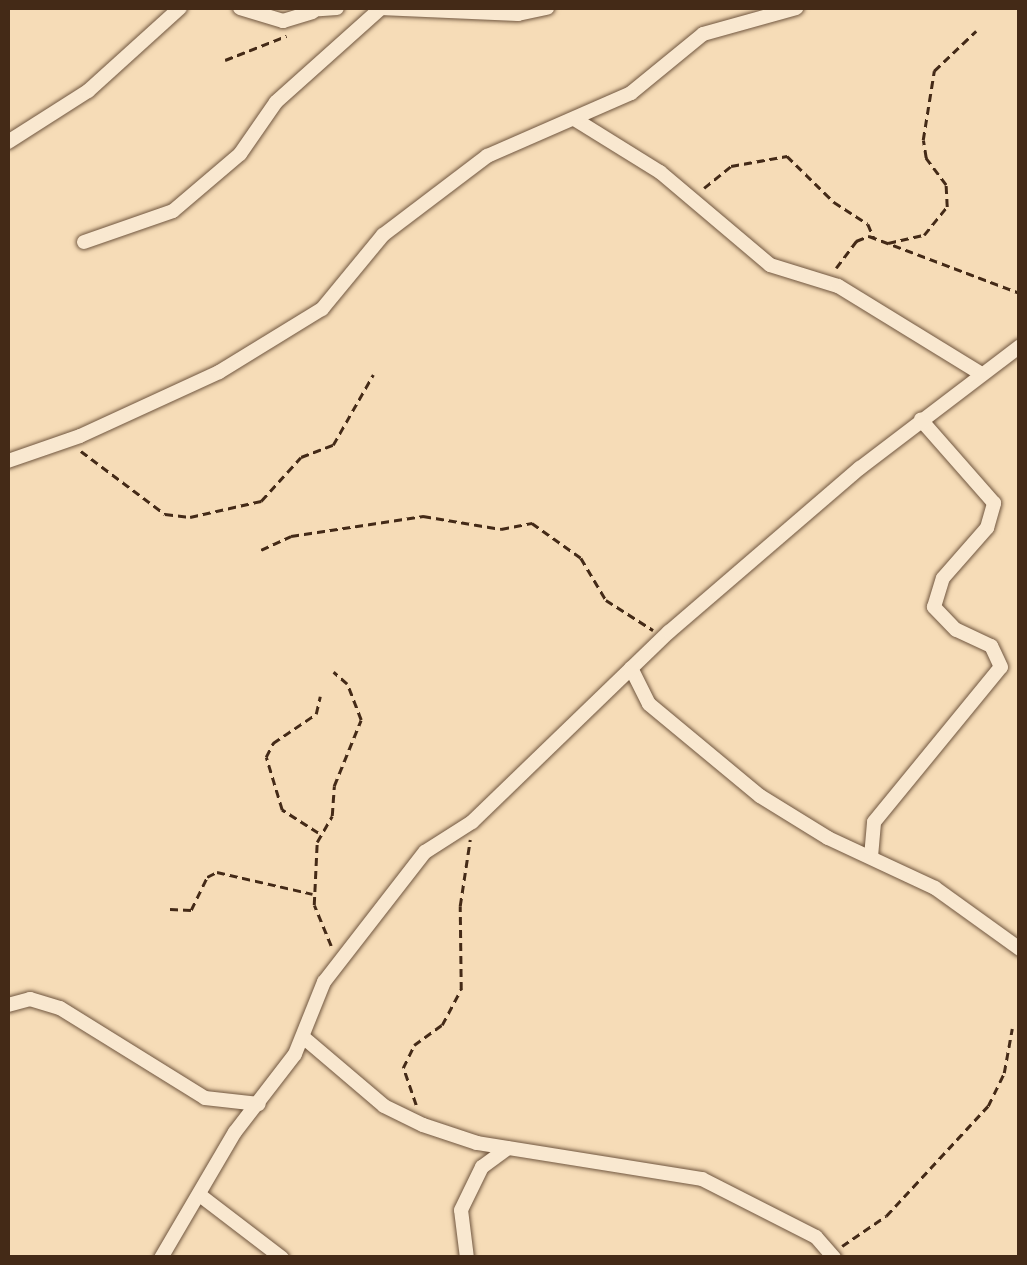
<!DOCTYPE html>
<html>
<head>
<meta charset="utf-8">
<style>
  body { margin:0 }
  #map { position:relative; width:1027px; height:1265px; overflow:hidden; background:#f6dcb7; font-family:"IM FELL French Canon",serif }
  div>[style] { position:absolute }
  .path>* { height:2.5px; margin-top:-1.25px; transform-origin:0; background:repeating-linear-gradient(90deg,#442a17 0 8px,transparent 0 13px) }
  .roads { filter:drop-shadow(0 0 2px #70563f) drop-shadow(0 0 2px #70563f) }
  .street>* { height:14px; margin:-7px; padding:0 7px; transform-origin:7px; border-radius:7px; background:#f9e8d0 }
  span { translate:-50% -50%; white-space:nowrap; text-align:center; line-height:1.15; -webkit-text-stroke:8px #f9e8d0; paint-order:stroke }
  .frame { position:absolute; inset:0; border:10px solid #442a17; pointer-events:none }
</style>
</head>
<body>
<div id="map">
  <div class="path">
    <div style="left:225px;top:60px;width:66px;rotate:-21.5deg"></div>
    <div style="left:704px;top:188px;width:35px;rotate:-39deg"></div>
    <div style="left:731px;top:166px;width:57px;rotate:-10.1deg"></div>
    <div style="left:787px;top:156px;width:66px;rotate:44.4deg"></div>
    <div style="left:834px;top:202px;width:40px;rotate:32.9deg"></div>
    <div style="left:868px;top:224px;width:15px;rotate:67deg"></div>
    <div style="left:888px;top:243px;width:37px;rotate:-13deg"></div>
    <div style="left:924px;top:235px;width:36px;rotate:-51deg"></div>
    <div style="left:947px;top:207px;width:22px;rotate:-93deg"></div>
    <div style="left:946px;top:185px;width:34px;rotate:-127deg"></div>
    <div style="left:926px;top:158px;width:18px;rotate:-99deg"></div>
    <div style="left:923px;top:140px;width:70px;rotate:-80.9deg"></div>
    <div style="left:934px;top:71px;width:58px;rotate:-43.6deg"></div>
    <div style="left:836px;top:268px;width:34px;rotate:-53deg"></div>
    <div style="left:856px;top:241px;width:14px;rotate:-21deg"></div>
    <div style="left:869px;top:236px;width:161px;rotate:20.7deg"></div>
    <div style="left:81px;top:451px;width:105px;rotate:36.9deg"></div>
    <div style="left:165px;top:514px;width:25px;rotate:7deg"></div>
    <div style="left:190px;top:517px;width:73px;rotate:-12.7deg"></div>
    <div style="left:261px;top:501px;width:59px;rotate:-47.7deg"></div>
    <div style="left:301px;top:457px;width:34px;rotate:-21deg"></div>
    <div style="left:333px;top:445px;width:81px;rotate:-60.3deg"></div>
    <div style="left:261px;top:550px;width:33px;rotate:-25deg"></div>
    <div style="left:291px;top:536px;width:134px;rotate:-8.6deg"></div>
    <div style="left:423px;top:516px;width:79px;rotate:9.5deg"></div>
    <div style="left:501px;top:529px;width:32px;rotate:-11deg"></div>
    <div style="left:532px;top:523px;width:60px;rotate:35.5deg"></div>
    <div style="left:581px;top:558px;width:49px;rotate:59.2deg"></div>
    <div style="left:606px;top:600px;width:56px;rotate:32.6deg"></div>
    <div style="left:318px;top:833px;width:43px;rotate:-147.4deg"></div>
    <div style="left:282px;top:810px;width:55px;rotate:-106.8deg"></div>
    <div style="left:266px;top:757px;width:16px;rotate:-63deg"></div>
    <div style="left:273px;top:743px;width:52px;rotate:-34deg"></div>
    <div style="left:316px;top:714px;width:18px;rotate:-77deg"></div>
    <div style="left:170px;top:909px;width:21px;rotate:3deg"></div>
    <div style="left:191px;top:910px;width:37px;rotate:-64deg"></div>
    <div style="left:207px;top:877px;width:11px;rotate:-27deg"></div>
    <div style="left:217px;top:872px;width:98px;rotate:12.9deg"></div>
    <div style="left:331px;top:946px;width:44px;rotate:-112.5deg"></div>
    <div style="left:314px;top:905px;width:63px;rotate:-87.3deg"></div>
    <div style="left:317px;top:842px;width:30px;rotate:-60deg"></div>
    <div style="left:332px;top:816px;width:30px;rotate:-86deg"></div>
    <div style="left:334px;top:786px;width:71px;rotate:-67.8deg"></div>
    <div style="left:361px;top:720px;width:39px;rotate:-111deg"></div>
    <div style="left:347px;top:684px;width:18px;rotate:-139deg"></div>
    <div style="left:416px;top:1105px;width:39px;rotate:-109deg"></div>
    <div style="left:403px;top:1068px;width:25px;rotate:-64deg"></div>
    <div style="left:414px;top:1045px;width:34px;rotate:-36deg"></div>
    <div style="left:442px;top:1025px;width:40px;rotate:-62deg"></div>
    <div style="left:461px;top:990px;width:84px;rotate:-90.7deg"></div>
    <div style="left:460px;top:906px;width:67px;rotate:-81.4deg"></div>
    <div style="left:842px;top:1246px;width:53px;rotate:-34.3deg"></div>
    <div style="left:886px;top:1216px;width:150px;rotate:-47.2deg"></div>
    <div style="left:988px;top:1106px;width:37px;rotate:-64deg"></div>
    <div style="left:1004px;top:1073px;width:45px;rotate:-79.7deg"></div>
  </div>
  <div class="roads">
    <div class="street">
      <div style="left:240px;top:8px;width:45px;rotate:16.8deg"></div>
      <div style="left:283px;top:21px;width:31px;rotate:-17deg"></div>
      <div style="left:380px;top:8px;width:138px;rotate:2.5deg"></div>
      <div style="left:518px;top:14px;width:30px;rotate:-12deg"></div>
      <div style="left:308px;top:10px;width:29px;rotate:-4deg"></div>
      <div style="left:576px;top:120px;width:99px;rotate:31.8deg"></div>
      <div style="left:660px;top:172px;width:144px;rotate:40.2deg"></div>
      <div style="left:770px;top:265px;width:71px;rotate:17.2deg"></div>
      <div style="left:838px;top:286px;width:167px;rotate:31.5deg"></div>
      <div style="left:8px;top:142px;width:95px;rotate:-32.5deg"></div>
      <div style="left:88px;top:91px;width:124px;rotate:-42.1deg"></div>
      <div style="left:84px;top:242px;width:94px;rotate:-19.2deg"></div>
      <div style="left:173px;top:211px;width:88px;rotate:-40.4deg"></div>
      <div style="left:240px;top:154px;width:63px;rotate:-55.3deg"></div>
      <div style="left:276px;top:102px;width:141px;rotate:-41.8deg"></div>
      <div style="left:8px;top:461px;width:76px;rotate:-19.1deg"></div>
      <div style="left:80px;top:436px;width:153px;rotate:-24.7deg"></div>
      <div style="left:219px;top:372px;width:121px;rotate:-31.5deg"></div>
      <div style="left:322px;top:309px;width:96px;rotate:-50.5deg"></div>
      <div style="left:383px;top:235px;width:131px;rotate:-37.2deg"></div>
      <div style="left:487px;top:156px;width:157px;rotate:-23.6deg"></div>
      <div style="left:631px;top:93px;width:93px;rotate:-39.3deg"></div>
      <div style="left:703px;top:34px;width:97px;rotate:-15.6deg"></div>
      <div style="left:631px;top:668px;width:40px;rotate:63.4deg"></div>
      <div style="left:649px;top:704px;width:144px;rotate:39.7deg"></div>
      <div style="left:760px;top:796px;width:80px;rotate:31.7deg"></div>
      <div style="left:828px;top:838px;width:118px;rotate:25deg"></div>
      <div style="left:935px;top:888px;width:105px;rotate:35.7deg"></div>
      <div style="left:871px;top:857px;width:35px;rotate:-85deg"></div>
      <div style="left:874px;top:822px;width:200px;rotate:-50.7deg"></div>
      <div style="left:1001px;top:667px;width:23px;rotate:-115deg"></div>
      <div style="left:991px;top:646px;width:38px;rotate:-155deg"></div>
      <div style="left:956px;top:630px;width:32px;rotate:-134deg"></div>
      <div style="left:934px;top:607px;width:30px;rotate:-73deg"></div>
      <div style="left:943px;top:578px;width:67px;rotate:-48.7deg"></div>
      <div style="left:987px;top:528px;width:26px;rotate:-74deg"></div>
      <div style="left:994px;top:503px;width:111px;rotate:-131.3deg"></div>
      <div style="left:8px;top:1005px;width:23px;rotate:-15deg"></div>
      <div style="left:30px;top:999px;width:31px;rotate:17deg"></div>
      <div style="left:60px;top:1008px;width:171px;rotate:31.8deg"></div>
      <div style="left:205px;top:1098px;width:54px;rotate:6.3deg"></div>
      <div style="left:303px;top:1037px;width:106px;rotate:40.4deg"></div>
      <div style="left:384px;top:1106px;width:43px;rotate:26deg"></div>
      <div style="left:423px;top:1125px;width:57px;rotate:18.4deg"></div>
      <div style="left:477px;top:1143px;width:228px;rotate:9.1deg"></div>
      <div style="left:702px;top:1179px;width:128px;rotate:27deg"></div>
      <div style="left:816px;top:1237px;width:28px;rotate:49deg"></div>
      <div style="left:201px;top:1196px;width:102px;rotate:37.4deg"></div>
      <div style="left:161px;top:1258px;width:146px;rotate:-59.6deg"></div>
      <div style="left:235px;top:1132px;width:98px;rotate:-52.4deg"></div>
      <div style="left:295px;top:1054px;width:78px;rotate:-68.1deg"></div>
      <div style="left:324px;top:982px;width:165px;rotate:-52.2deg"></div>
      <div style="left:425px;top:852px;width:56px;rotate:-32.6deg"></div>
      <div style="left:472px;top:822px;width:274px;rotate:-44deg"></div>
      <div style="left:669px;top:632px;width:252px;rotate:-40.7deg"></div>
      <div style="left:860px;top:468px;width:201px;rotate:-37.3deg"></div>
      <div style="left:467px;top:1258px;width:48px;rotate:-97.1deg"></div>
      <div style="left:461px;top:1210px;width:48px;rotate:-64deg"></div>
      <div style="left:482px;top:1167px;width:32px;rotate:-36deg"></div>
    </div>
  </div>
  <div class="frame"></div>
</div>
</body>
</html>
